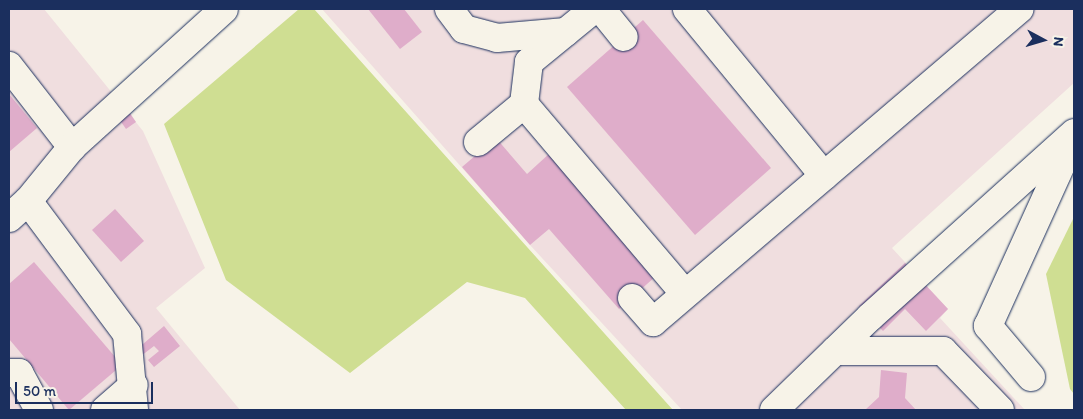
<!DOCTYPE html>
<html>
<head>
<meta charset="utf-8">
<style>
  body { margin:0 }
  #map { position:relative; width:1083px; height:419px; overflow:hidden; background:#f7f3e8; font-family:Itim,sans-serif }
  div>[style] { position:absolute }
  .built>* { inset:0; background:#f0dedf }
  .green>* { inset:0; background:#cfde92 }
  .building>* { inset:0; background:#dfadca }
  .roads { filter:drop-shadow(0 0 1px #1b2f5e) drop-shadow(0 0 1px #1b2f5e) }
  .minor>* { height:28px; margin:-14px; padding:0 14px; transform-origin:14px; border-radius:14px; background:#f7f3e8 }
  span { translate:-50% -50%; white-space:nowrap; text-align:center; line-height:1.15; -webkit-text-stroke:5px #f7f3e8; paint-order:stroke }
  .frame { position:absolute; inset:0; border:10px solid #1b2f5e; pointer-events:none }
  .north { position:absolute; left:1018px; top:15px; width:50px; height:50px; -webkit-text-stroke:4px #f7f3e8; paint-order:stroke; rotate:96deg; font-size:14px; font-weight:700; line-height:20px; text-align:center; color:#1b2f5e }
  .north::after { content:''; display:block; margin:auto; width:18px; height:22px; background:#1b2f5e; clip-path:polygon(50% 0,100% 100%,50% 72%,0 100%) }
  .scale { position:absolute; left:15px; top:382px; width:138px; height:22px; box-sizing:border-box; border:2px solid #1b2f5e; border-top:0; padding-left:6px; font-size:15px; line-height:18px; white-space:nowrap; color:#1b2f5e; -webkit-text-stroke:4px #f7f3e8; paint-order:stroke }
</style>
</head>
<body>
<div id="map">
  <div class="built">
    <div style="clip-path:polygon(9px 9px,44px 9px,143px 131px,205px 268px,156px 308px,240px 410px,9px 410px)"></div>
    <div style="clip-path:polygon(322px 9px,1074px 9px,1074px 83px,892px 248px,948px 309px,940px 318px,1025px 410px,682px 410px,530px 245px)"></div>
  </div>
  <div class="green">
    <div style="clip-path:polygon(299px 9px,314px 9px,673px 410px,626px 410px,525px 298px,467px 282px,350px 373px,226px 280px,164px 124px)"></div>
    <div style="clip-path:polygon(1074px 217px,1074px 394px,1070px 389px,1046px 274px)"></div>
  </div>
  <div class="building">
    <div style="clip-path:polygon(368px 9px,404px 9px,422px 32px,400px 49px)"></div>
    <div style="clip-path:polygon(643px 20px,771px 168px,695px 235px,567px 87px)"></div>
    <div style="clip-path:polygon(9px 94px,37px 128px,9px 152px)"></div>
    <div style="clip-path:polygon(125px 106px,136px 122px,126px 129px,115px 113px)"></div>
    <div style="clip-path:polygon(496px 138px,527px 174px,550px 153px,656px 276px,619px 309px,549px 229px,530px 245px,462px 167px)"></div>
    <div style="clip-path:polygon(115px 209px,144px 241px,121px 262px,92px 230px)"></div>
    <div style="clip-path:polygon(34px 262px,122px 365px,69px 410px,9px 339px,9px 284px)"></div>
    <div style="clip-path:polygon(905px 263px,948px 309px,926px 331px,905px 309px,883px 331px,859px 306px)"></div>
    <div style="clip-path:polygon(164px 326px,180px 346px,154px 367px,148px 360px,159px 351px,154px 346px,141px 356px,136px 350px)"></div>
    <div style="clip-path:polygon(881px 370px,907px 373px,905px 398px,916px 410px,865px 410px,879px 397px)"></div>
  </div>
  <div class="roads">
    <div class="minor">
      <div style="left:449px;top:9px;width:25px;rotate:53deg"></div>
      <div style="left:464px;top:29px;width:34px;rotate:15deg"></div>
      <div style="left:497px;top:38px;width:69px;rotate:-5deg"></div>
      <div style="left:594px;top:9px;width:84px;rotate:140.8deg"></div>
      <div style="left:529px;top:62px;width:42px;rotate:96.8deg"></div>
      <div style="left:524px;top:104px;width:249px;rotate:49.7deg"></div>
      <div style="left:601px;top:9px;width:36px;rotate:51deg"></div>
      <div style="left:687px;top:9px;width:216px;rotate:50.6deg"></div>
      <div style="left:9px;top:66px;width:103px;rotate:52.1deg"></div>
      <div style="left:72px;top:147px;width:205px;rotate:-42.2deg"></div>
      <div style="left:478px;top:142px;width:60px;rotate:-39.6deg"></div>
      <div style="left:28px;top:201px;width:166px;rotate:53.3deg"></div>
      <div style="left:127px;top:334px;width:76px;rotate:84.7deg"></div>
      <div style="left:9px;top:218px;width:25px;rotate:-42deg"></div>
      <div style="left:28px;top:201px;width:70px;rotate:-50.8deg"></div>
      <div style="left:632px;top:298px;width:32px;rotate:49deg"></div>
      <div style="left:653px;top:322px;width:482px;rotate:-40.5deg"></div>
      <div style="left:835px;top:351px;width:108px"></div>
      <div style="left:943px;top:351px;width:82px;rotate:46deg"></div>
      <div style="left:9px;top:373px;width:10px"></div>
      <div style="left:19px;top:373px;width:42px;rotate:61.6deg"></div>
      <div style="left:1031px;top:377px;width:67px;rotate:-130.1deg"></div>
      <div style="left:988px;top:326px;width:203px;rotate:-65.6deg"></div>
      <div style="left:105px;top:410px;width:38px;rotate:-41deg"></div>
      <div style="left:774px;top:410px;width:134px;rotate:-44.1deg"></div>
      <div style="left:870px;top:317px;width:275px;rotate:-42deg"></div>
    </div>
  </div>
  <div class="frame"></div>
  <div class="north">N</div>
  <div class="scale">50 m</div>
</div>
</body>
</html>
